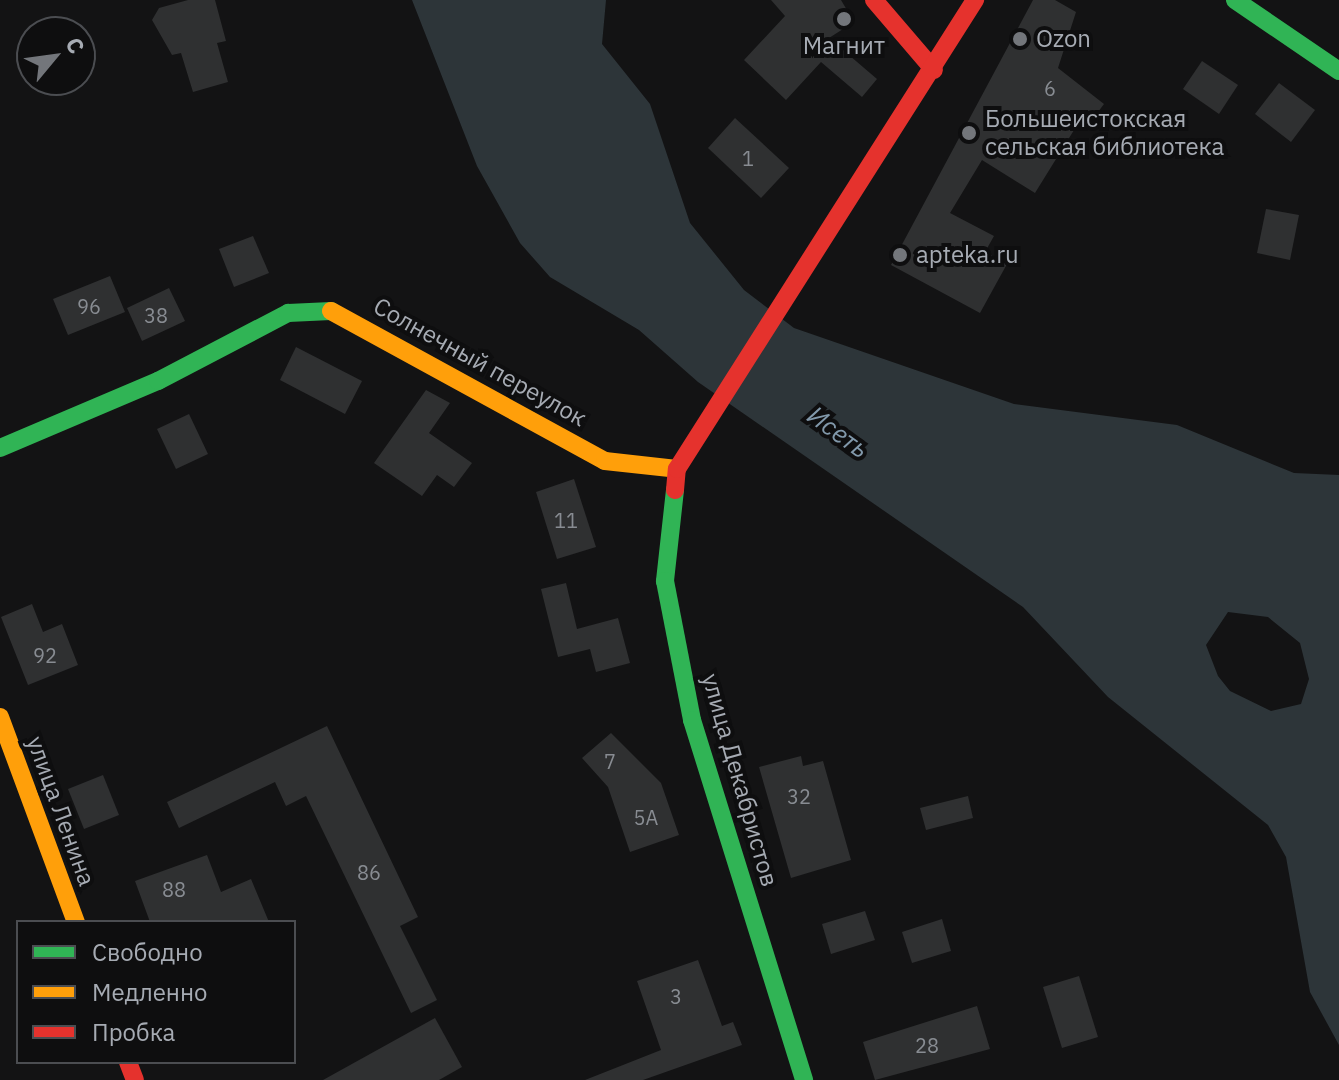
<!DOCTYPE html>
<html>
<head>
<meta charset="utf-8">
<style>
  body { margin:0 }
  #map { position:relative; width:1339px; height:1080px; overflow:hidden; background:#131314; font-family:"IBM Plex Sans",sans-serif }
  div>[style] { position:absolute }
  .water>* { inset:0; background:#2d3539 }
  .building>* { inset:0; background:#2f3031 }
  .fast>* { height:18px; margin:-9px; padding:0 9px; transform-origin:9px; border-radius:9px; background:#30b455 }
  .slow>* { height:18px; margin:-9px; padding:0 9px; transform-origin:9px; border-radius:9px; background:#ff9f0a }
  .jam>* { height:18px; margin:-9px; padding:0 9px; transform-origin:9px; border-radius:9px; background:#e5322d }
  .dots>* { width:22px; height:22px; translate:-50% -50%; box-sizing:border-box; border:4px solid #0e0e0f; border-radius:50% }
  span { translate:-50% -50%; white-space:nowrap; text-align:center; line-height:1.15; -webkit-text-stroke:8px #0e0e0f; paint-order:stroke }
  .number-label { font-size:20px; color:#888c92 }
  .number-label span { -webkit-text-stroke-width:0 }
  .poi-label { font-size:24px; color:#a6abb3 }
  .left { translate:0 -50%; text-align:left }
  .street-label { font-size:24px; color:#a6abb3 }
  .water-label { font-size:26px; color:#8198aa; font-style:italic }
  .legend { position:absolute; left:16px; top:920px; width:280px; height:144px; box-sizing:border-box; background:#0e0e0f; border:2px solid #4b4d51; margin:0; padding:10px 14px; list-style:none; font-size:24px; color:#a6abb3 }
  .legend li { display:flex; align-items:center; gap:16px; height:40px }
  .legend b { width:40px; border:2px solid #4b4d51 }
  .north { position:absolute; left:16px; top:16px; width:80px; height:80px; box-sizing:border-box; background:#0e0e0f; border:2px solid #4b4d51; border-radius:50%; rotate:61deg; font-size:22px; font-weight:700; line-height:32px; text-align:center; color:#a6abb3 }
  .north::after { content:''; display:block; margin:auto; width:28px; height:36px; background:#73767b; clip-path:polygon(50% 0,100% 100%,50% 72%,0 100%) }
</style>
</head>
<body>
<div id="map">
  <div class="water">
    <div style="clip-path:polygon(evenodd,412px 0,606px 0,602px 44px,650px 104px,690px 223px,744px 290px,794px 328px,1014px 404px,1177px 425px,1294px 473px,1339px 475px,1339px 1045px,1310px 992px,1286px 857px,1268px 825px,1108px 697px,1023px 607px,698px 382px,639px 330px,550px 277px,520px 243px,477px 166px,412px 0,1228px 612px,1268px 617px,1300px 643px,1309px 679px,1301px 704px,1271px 711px,1230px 691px,1218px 676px,1206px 645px,1228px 612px)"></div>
  </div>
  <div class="building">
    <div style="clip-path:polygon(188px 0,215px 0,226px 41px,217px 43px,228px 82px,193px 92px,181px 53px,172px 55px,152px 20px,159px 8px)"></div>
    <div style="clip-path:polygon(771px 0,841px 0,854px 22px,829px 38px,877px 79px,862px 97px,821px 62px,786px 100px,744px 60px,785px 16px)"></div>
    <div style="clip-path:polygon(1033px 0,1055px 0,1076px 12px,1058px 68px,1104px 104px,1086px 128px,1079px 122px,1035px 193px,982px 160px,950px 213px,994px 236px,985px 252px,1007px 264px,980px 313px,891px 265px)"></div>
    <div style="clip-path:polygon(1202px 61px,1238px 85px,1219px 114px,1183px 89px)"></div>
    <div style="clip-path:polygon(1279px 83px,1315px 110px,1291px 142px,1255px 114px)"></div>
    <div style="clip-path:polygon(735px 118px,789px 168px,761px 198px,708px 148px)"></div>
    <div style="clip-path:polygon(1266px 209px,1299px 215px,1290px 260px,1257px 253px)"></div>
    <div style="clip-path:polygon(253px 236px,269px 273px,234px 287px,219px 249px)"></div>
    <div style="clip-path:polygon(110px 276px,125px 312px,68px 335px,53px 299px)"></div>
    <div style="clip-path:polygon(169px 288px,185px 321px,142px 341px,127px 308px)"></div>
    <div style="clip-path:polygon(296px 347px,362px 381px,345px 414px,280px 380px)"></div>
    <div style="clip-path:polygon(426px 390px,450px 403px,429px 433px,472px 463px,454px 487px,437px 475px,422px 496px,374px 463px)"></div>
    <div style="clip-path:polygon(189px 414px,208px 454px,176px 469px,157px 429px)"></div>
    <div style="clip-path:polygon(574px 479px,596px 547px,557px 559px,536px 492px)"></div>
    <div style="clip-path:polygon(566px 583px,577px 629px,618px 618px,630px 663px,596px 672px,590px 649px,558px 657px,541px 589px)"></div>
    <div style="clip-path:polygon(32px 604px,43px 632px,62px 624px,78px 665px,28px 685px,1px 617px)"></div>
    <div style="clip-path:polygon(327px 726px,418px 917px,400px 926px,437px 1000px,411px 1013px,306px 796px,286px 806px,275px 782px,179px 828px,167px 802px)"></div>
    <div style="clip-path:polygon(611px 733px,661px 783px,679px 835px,630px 852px,608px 787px,582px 758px)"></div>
    <div style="clip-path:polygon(801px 756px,803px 766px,823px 761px,851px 860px,791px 878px,759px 767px)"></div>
    <div style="clip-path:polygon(103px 775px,119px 815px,84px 829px,68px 789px)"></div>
    <div style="clip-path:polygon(968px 796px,973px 818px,926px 830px,920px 808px)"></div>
    <div style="clip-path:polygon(207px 855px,221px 892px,251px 879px,269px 922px,150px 922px,135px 881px)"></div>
    <div style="clip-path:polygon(865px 911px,875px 940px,831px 954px,822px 924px)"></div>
    <div style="clip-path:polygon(942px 919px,951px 951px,912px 963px,902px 932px)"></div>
    <div style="clip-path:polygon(698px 960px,722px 1026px,733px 1022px,742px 1045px,643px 1080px,585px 1080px,661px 1050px,637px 981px)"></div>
    <div style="clip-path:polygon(1079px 976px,1098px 1037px,1062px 1048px,1043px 987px)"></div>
    <div style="clip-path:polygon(977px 1006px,990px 1049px,875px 1080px,863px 1042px)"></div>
    <div style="clip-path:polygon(435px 1018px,462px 1067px,439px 1080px,323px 1080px)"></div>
  </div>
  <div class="fast">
    <div style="left:1235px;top:0;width:126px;rotate:34.3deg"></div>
    <div style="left:0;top:448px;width:172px;rotate:-23deg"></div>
    <div style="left:158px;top:381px;width:147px;rotate:-27.6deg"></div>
    <div style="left:288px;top:313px;width:43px;rotate:-2.7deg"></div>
    <div style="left:675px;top:490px;width:92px;rotate:96.3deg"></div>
    <div style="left:665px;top:581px;width:142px;rotate:79deg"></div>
    <div style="left:692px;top:720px;width:377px;rotate:72.7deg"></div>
  </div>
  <div class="slow">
    <div style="left:331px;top:311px;width:312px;rotate:28.7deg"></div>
    <div style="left:605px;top:461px;width:72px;rotate:6.3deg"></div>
    <div style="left:0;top:717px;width:219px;rotate:69.7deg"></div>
  </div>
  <div class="jam">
    <div style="left:874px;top:0;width:92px;rotate:49.4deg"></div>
    <div style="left:675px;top:490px;width:21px;rotate:-85deg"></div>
    <div style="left:677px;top:469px;width:556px;rotate:-57.57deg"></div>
    <div style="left:128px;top:1062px;width:19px;rotate:69deg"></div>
  </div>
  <div class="dots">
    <div style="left:844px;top:19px;background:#73767b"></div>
    <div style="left:1020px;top:39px;background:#73767b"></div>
    <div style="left:969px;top:133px;background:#73767b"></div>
    <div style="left:900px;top:255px;background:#73767b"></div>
  </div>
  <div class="number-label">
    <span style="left:1050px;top:88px">6</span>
    <span style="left:748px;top:158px">1</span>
    <span style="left:89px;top:306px">96</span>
    <span style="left:156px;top:315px">38</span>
    <span style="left:566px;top:520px">11</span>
    <span style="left:45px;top:655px">92</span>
    <span style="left:610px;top:761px">7</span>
    <span style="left:799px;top:796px">32</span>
    <span style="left:646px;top:817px">5А</span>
    <span style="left:369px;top:872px">86</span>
    <span style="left:174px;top:889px">88</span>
    <span style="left:676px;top:996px">3</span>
    <span style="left:927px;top:1045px">28</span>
  </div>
  <div class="poi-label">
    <span class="left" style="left:1036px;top:39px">Ozon</span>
    <span style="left:844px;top:46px">Магнит</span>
    <span class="left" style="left:985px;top:133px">Большеистокская<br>сельская библиотека</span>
    <span class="left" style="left:916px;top:255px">apteka.ru</span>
  </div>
  <div class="street-label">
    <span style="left:480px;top:362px;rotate:29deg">Солнечный переулок</span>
    <span style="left:740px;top:780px;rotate:74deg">улица Декабристов</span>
    <span style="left:61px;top:811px;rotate:70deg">улица Ленина</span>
  </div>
  <div class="water-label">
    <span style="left:838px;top:432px;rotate:36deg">Исеть</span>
  </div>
  <ul class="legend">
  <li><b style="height:10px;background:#30b455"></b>Свободно</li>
  <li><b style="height:10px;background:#ff9f0a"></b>Медленно</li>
  <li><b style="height:10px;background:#e5322d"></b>Пробка</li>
  </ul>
  <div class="north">С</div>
</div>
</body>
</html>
